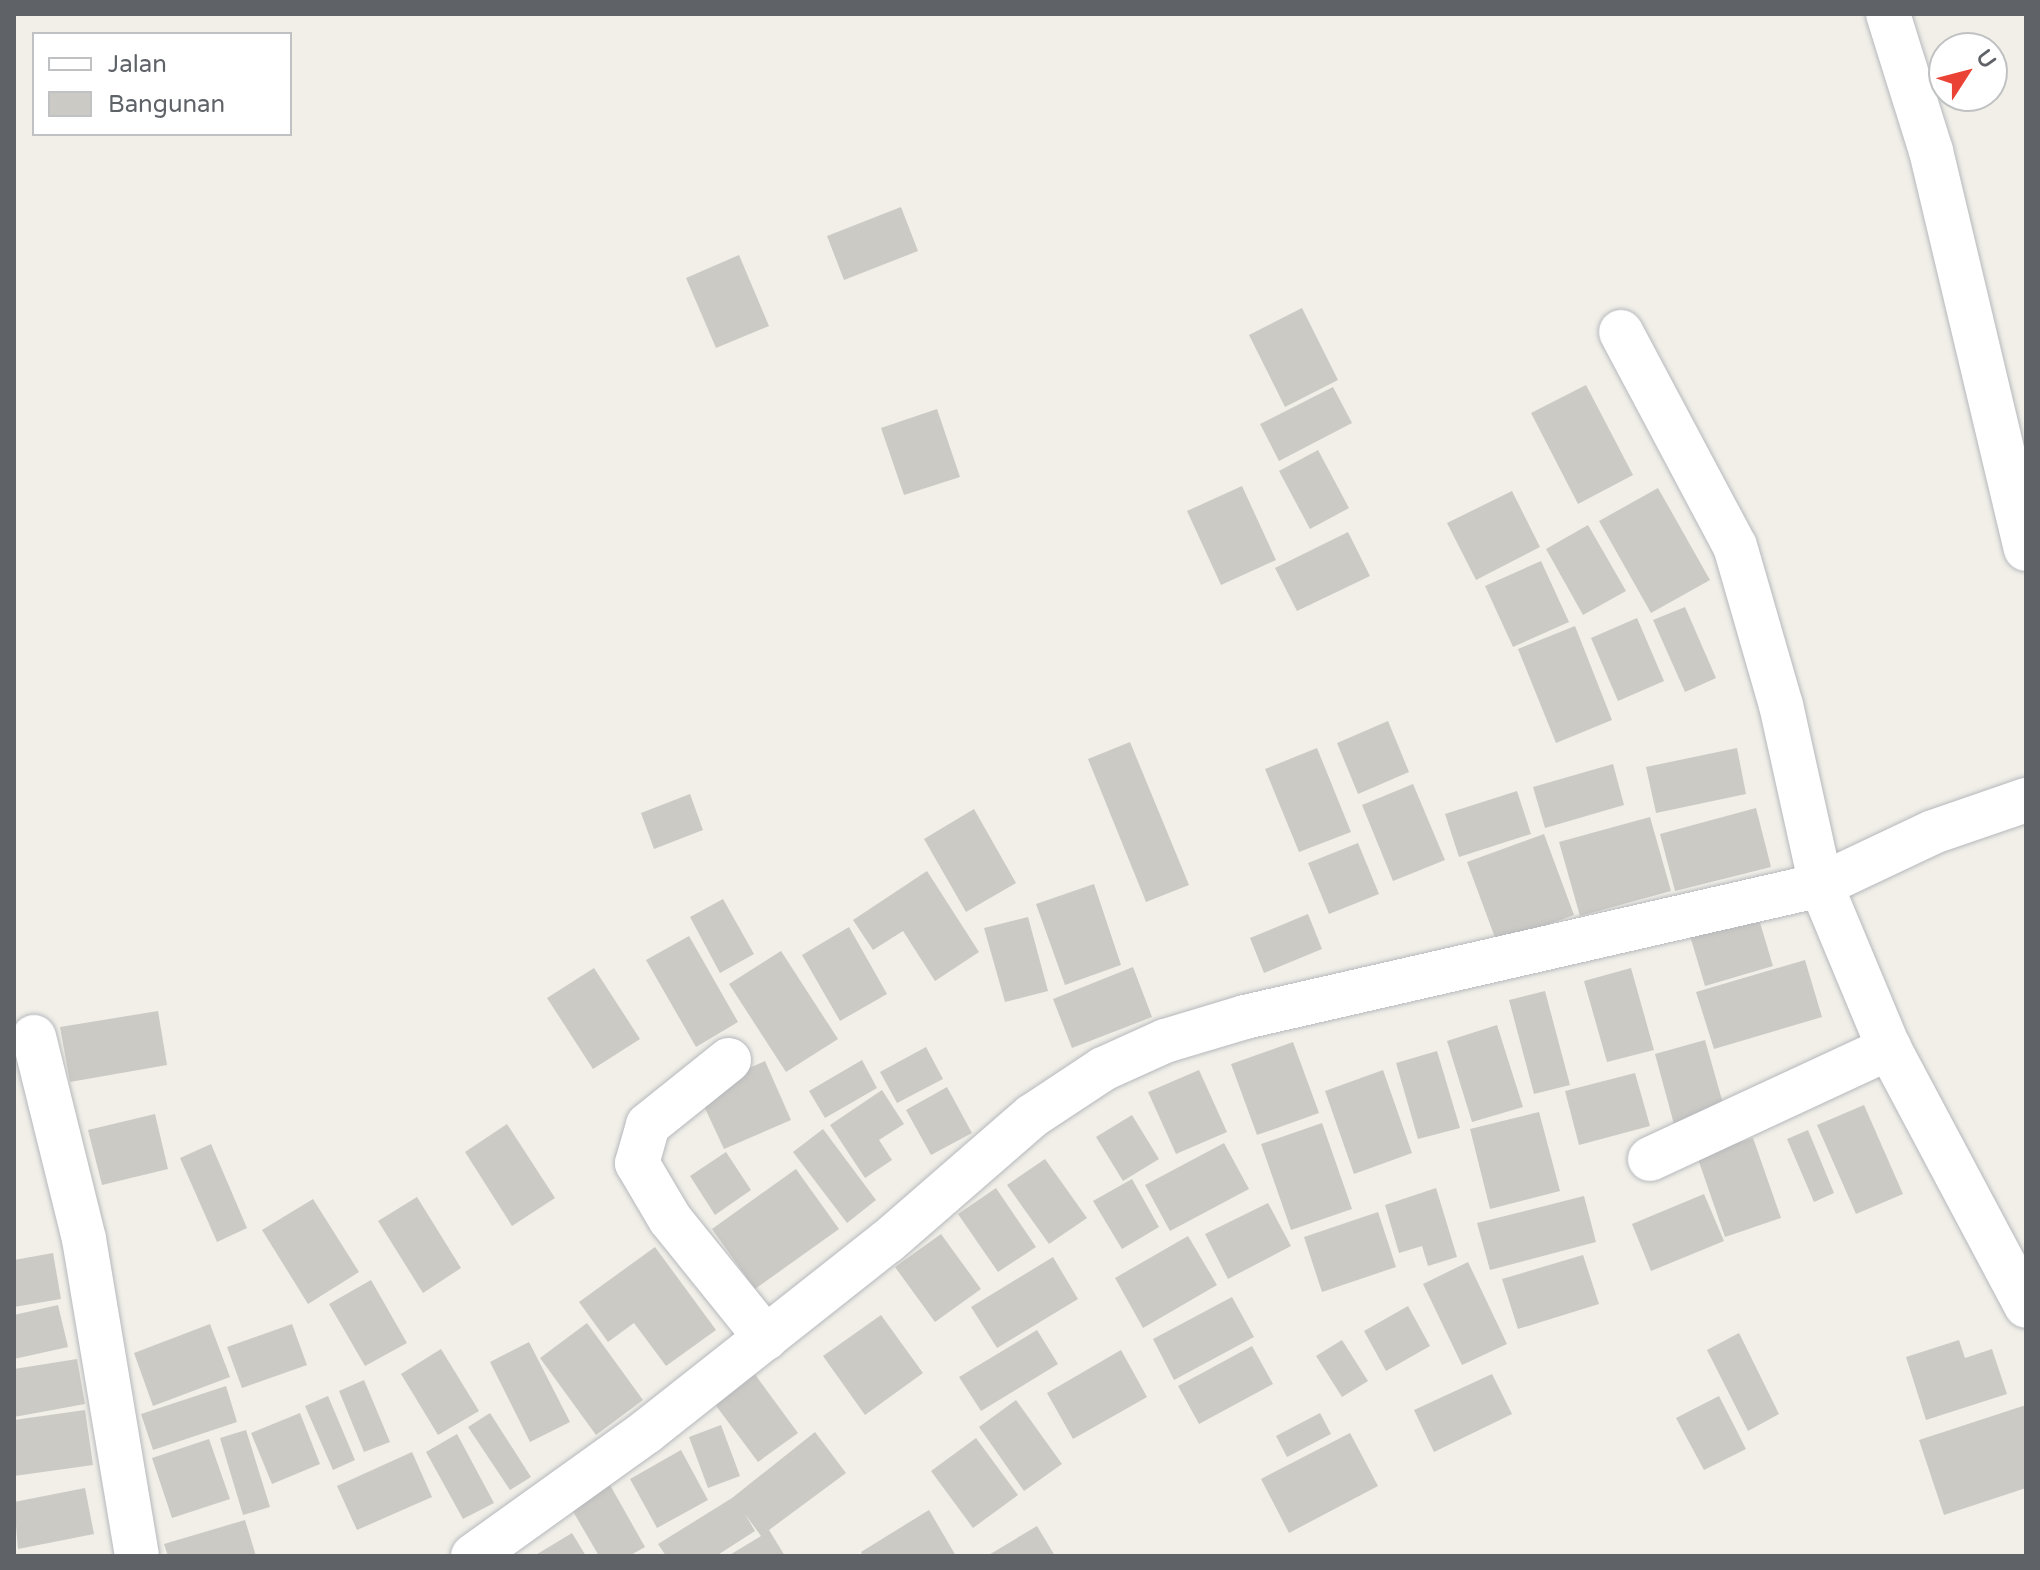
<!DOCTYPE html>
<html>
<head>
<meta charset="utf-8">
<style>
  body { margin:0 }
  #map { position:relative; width:2040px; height:1570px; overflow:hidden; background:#f1efe8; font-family:"Varela Round",sans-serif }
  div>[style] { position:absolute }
  .building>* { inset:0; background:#cccac5 }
  .roads { filter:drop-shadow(0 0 2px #b5b8bc) drop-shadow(0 0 2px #b5b8bc) }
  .street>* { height:44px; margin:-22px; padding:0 22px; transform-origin:22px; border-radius:22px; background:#fff }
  span { translate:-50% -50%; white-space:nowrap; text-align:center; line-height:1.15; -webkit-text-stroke:8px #fff; paint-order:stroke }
  .frame { position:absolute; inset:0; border:16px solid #5f6368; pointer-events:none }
  .legend { position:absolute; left:32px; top:32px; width:260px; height:104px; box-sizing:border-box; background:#fff; border:2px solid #bfc1c3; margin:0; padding:10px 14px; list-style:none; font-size:24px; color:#5f6368 }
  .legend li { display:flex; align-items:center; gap:16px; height:40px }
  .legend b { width:40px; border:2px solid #bfc1c3 }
  .north { position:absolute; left:1928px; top:32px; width:80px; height:80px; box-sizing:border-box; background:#fff; border:2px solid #bfc1c3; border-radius:50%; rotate:54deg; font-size:22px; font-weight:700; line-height:32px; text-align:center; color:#5f6368 }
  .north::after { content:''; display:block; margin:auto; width:28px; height:36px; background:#ea4335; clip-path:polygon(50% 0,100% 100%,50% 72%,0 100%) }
</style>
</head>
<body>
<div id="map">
  <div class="building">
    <div style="clip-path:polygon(901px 207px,918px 251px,844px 280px,827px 236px)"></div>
    <div style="clip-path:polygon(739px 255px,769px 326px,716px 348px,686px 278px)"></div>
    <div style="clip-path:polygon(1302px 308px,1338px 380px,1285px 407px,1249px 335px)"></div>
    <div style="clip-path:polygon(1586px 385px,1633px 475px,1578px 504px,1531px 413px)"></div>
    <div style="clip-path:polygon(1333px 387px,1352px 423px,1279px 461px,1260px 424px)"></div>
    <div style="clip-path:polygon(937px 409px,960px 477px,904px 495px,881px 428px)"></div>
    <div style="clip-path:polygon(1318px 450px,1349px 508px,1310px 529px,1279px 471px)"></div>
    <div style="clip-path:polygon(1242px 486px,1276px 560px,1221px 585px,1187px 511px)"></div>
    <div style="clip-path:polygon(1658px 488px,1710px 580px,1651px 613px,1599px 521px)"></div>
    <div style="clip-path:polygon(1512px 491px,1540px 547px,1476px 580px,1447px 523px)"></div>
    <div style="clip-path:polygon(1588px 525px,1626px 591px,1583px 615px,1546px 549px)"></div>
    <div style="clip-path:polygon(1348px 532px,1370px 576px,1297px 611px,1275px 568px)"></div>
    <div style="clip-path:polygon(1541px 561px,1569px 622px,1513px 647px,1485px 586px)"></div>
    <div style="clip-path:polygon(1685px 607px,1716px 678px,1685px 692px,1653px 620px)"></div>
    <div style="clip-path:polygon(1637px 618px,1664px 681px,1618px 701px,1591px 638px)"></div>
    <div style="clip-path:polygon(1575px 626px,1612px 720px,1556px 743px,1518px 649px)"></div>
    <div style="clip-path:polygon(1388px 721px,1409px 772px,1358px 794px,1337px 743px)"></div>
    <div style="clip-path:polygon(1130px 742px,1189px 885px,1146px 902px,1088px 759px)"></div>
    <div style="clip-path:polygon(1317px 748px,1351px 832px,1299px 852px,1265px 769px)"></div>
    <div style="clip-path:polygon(1737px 748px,1746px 794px,1656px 813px,1646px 767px)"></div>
    <div style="clip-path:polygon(1613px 764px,1624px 805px,1545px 828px,1533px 787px)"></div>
    <div style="clip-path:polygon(1413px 784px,1445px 860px,1393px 881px,1362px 805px)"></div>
    <div style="clip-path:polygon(1517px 791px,1531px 834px,1459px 857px,1445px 814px)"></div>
    <div style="clip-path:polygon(690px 794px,703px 830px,654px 849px,641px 813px)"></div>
    <div style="clip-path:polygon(1756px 808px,1771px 867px,1675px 891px,1660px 834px)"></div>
    <div style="clip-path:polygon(974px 809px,1016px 883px,966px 912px,924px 839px)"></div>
    <div style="clip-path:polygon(1650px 817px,1671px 891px,1580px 916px,1559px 842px)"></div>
    <div style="clip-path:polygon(1544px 834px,1574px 915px,1497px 943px,1467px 862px)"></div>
    <div style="clip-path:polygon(1358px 843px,1379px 894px,1329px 914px,1308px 863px)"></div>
    <div style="clip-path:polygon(927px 871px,979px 952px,935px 981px,903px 931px,873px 950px,853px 920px)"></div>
    <div style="clip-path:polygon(1094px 884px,1121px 965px,1065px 985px,1036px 904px)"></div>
    <div style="clip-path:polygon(723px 899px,754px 954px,720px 973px,690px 917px)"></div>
    <div style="clip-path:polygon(1308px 914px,1322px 949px,1264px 973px,1250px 938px)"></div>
    <div style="clip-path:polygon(1758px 916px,1773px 966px,1705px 986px,1690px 936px)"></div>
    <div style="clip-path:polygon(1028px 917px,1048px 991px,1005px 1002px,984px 928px)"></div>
    <div style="clip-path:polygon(849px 927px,887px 994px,840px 1021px,802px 955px)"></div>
    <div style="clip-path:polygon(689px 936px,738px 1022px,696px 1047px,646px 960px)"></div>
    <div style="clip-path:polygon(781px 951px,838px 1039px,786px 1072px,729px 984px)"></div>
    <div style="clip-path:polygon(1805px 960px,1822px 1017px,1714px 1049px,1696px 992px)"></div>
    <div style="clip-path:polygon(1133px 967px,1152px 1017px,1072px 1048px,1053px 999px)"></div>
    <div style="clip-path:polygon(594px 968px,640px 1039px,593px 1069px,547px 998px)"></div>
    <div style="clip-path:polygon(1631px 968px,1654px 1050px,1607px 1062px,1584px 981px)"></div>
    <div style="clip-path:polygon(1545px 991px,1570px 1085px,1534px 1094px,1509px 1000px)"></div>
    <div style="clip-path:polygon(158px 1011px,167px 1065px,70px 1082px,60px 1027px)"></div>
    <div style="clip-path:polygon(1497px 1025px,1523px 1107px,1472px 1122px,1447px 1041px)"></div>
    <div style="clip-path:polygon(1705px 1040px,1726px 1114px,1675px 1128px,1655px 1054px)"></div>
    <div style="clip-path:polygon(1293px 1042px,1319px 1113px,1257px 1135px,1231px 1064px)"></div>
    <div style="clip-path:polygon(926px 1047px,943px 1079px,897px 1103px,880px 1072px)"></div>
    <div style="clip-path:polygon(1437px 1051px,1460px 1128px,1418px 1139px,1396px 1063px)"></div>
    <div style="clip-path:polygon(862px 1060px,877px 1088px,825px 1118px,809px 1091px)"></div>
    <div style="clip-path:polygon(765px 1061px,791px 1120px,724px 1149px,697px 1091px)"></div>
    <div style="clip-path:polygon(1199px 1070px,1227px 1132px,1176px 1154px,1148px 1092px)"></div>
    <div style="clip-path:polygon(1383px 1070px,1412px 1153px,1354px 1174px,1325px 1091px)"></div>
    <div style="clip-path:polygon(1635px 1073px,1650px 1126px,1579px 1145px,1565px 1091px)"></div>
    <div style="clip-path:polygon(947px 1087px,972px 1133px,931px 1155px,906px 1110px)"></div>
    <div style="clip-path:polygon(882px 1090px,904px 1124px,879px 1140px,892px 1160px,865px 1178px,830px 1125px)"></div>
    <div style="clip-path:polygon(1864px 1105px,1903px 1194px,1856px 1214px,1817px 1125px)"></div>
    <div style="clip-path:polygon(1539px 1112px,1560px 1191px,1490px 1209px,1470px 1129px)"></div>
    <div style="clip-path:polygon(155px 1114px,168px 1169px,102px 1185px,88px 1130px)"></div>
    <div style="clip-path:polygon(1132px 1115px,1159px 1159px,1123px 1181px,1096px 1137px)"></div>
    <div style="clip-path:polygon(1322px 1123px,1352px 1209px,1291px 1230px,1261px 1144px)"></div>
    <div style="clip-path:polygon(507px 1124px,555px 1198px,512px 1226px,465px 1152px)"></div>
    <div style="clip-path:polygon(823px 1129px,876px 1200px,847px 1223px,793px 1152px)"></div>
    <div style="clip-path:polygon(1808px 1130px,1834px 1193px,1814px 1202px,1787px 1139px)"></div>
    <div style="clip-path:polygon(1753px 1138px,1781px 1218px,1725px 1237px,1697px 1156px)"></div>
    <div style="clip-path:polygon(1224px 1143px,1249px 1189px,1170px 1231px,1145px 1185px)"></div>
    <div style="clip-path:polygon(211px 1144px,247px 1228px,217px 1242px,180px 1158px)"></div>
    <div style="clip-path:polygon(726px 1152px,751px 1190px,715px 1215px,690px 1176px)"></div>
    <div style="clip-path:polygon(1045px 1159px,1087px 1218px,1049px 1244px,1007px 1185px)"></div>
    <div style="clip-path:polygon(796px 1169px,839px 1229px,755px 1289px,712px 1229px)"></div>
    <div style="clip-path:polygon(1132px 1179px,1159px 1227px,1122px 1249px,1093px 1201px)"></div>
    <div style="clip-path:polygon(996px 1188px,1036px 1247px,998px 1272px,958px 1214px)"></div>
    <div style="clip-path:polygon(1436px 1188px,1457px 1257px,1428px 1266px,1422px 1246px,1399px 1253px,1385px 1205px)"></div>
    <div style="clip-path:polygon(1704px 1194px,1724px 1241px,1651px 1271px,1632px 1224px)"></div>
    <div style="clip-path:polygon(1584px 1196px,1596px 1242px,1490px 1270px,1477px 1223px)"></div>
    <div style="clip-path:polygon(417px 1197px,461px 1268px,423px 1293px,378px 1221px)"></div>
    <div style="clip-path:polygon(313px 1199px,359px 1272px,308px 1304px,262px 1230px)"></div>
    <div style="clip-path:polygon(1268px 1203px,1291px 1246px,1228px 1279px,1205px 1234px)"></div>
    <div style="clip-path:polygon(1378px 1212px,1396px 1267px,1322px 1292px,1304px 1237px)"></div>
    <div style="clip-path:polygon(941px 1234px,981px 1289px,935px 1322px,895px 1267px)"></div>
    <div style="clip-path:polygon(1188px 1236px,1217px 1285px,1143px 1328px,1115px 1278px)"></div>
    <div style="clip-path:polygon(655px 1247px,716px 1330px,666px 1366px,634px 1323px,608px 1342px,579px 1302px)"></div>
    <div style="clip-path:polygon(53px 1253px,61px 1299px,14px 1307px,14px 1260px)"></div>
    <div style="clip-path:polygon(1583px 1255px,1599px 1304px,1518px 1329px,1502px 1279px)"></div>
    <div style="clip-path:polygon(1053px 1257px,1078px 1299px,997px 1348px,971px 1307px)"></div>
    <div style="clip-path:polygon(1468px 1262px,1507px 1344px,1462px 1365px,1423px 1284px)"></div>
    <div style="clip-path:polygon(371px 1280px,407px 1343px,365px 1366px,329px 1304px)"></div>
    <div style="clip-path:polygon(1232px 1297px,1254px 1337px,1174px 1380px,1153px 1339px)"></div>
    <div style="clip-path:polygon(58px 1305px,68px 1347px,14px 1359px,14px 1315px)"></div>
    <div style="clip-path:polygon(1408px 1306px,1430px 1346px,1386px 1371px,1364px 1331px)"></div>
    <div style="clip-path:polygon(881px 1315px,923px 1373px,865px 1415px,823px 1356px)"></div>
    <div style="clip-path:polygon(587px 1323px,643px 1400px,596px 1435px,540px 1358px)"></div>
    <div style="clip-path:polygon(210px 1324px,230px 1377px,153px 1406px,134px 1353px)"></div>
    <div style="clip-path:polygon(292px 1324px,307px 1365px,242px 1388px,227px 1347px)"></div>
    <div style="clip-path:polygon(1037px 1330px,1058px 1364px,981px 1411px,959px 1377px)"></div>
    <div style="clip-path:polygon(1739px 1333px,1779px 1414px,1748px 1431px,1707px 1350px)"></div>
    <div style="clip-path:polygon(1342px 1340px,1368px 1381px,1342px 1397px,1316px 1356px)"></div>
    <div style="clip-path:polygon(1959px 1340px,1965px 1358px,1992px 1349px,2007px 1394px,1926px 1420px,1906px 1357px)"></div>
    <div style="clip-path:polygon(529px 1342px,570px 1422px,530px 1442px,490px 1362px)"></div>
    <div style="clip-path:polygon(1252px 1346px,1273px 1384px,1199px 1424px,1178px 1386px)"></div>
    <div style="clip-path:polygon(441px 1349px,479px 1411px,438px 1435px,401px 1374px)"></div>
    <div style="clip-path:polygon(1121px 1350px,1147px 1397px,1073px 1439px,1047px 1393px)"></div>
    <div style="clip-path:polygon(77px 1359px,85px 1404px,14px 1417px,14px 1369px)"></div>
    <div style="clip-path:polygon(754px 1373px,798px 1433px,758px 1462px,714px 1403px)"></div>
    <div style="clip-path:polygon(1492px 1374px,1512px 1414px,1434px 1452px,1414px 1410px)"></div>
    <div style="clip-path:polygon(364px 1380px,390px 1442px,364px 1452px,339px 1391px)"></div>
    <div style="clip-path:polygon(226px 1386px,237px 1422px,153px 1450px,141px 1414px)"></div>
    <div style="clip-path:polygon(328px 1396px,355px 1460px,333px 1470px,305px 1406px)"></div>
    <div style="clip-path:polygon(1719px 1396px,1746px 1449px,1704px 1470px,1676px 1418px)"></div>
    <div style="clip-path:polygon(1016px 1400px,1062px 1464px,1024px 1491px,979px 1427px)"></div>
    <div style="clip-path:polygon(2026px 1405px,2026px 1488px,1944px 1515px,1919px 1440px)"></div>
    <div style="clip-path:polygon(85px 1410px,93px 1465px,14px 1476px,14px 1420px)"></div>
    <div style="clip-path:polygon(300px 1413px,320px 1464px,272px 1484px,251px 1433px)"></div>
    <div style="clip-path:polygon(490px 1413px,531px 1477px,510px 1490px,468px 1427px)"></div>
    <div style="clip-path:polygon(1320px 1413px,1331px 1434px,1287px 1457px,1276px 1436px)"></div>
    <div style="clip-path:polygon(721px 1425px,740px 1476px,708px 1488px,689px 1437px)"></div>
    <div style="clip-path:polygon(246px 1430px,270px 1507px,243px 1515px,220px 1438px)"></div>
    <div style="clip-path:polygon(815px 1432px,846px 1473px,769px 1530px,785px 1556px,728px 1556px,761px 1536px,745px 1514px,755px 1531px,716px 1556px,666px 1556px,658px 1544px,732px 1498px)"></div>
    <div style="clip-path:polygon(1350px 1433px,1378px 1486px,1289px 1533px,1261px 1479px)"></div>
    <div style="clip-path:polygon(457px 1434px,494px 1503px,463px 1519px,426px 1452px)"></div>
    <div style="clip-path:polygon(976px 1438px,1018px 1495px,973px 1528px,931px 1471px)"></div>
    <div style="clip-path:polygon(209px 1439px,230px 1499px,172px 1518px,152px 1458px)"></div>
    <div style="clip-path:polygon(681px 1450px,708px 1500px,657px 1528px,630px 1479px)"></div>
    <div style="clip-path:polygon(412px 1452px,432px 1497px,357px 1530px,337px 1486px)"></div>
    <div style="clip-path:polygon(610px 1485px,645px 1547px,629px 1556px,599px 1556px,571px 1508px)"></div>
    <div style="clip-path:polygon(85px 1488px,94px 1534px,18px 1549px,14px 1502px)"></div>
    <div style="clip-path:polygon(929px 1510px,956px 1556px,863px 1556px,861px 1552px)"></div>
    <div style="clip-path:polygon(245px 1520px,256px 1556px,168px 1556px,164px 1544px)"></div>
    <div style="clip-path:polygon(1037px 1526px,1055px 1556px,987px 1556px)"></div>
    <div style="clip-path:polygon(572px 1533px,586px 1556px,534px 1556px)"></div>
  </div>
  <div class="roads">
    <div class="street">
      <div style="left:1888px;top:14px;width:144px;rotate:72.6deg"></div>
      <div style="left:1931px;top:151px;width:409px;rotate:76.6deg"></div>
      <div style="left:1621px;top:332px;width:242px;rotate:62deg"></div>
      <div style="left:1735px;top:546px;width:166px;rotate:73.9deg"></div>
      <div style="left:1781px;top:705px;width:184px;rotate:77.5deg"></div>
      <div style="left:1821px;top:885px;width:177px;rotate:67.4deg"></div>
      <div style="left:1889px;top:1048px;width:292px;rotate:62deg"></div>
      <div style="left:34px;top:1037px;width:208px;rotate:76.1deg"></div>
      <div style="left:84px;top:1239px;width:321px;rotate:80.5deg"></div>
      <div style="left:729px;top:1060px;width:104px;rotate:141.3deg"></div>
      <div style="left:648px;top:1125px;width:40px;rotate:106deg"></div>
      <div style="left:637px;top:1163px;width:65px;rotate:59.5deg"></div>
      <div style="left:670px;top:1219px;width:153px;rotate:51.1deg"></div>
      <div style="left:1650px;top:1159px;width:264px;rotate:-24.9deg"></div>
      <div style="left:473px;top:1556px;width:213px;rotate:-35.6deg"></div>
      <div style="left:646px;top:1432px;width:307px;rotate:-38.3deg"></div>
      <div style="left:887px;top:1242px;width:192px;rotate:-41deg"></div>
      <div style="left:1032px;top:1116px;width:85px;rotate:-33.5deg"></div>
      <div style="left:1103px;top:1069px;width:68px;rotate:-24.3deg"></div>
      <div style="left:1165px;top:1041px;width:84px;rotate:-16.7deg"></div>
      <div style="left:1245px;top:1017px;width:591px;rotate:-12.91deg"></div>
      <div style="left:1821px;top:885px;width:124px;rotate:-25.3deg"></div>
      <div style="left:1933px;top:832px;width:98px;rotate:-19deg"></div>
    </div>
  </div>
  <div class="frame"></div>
  <ul class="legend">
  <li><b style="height:10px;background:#fff"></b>Jalan</li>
  <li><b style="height:22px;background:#cccac5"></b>Bangunan</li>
  </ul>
  <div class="north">U</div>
</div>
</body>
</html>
